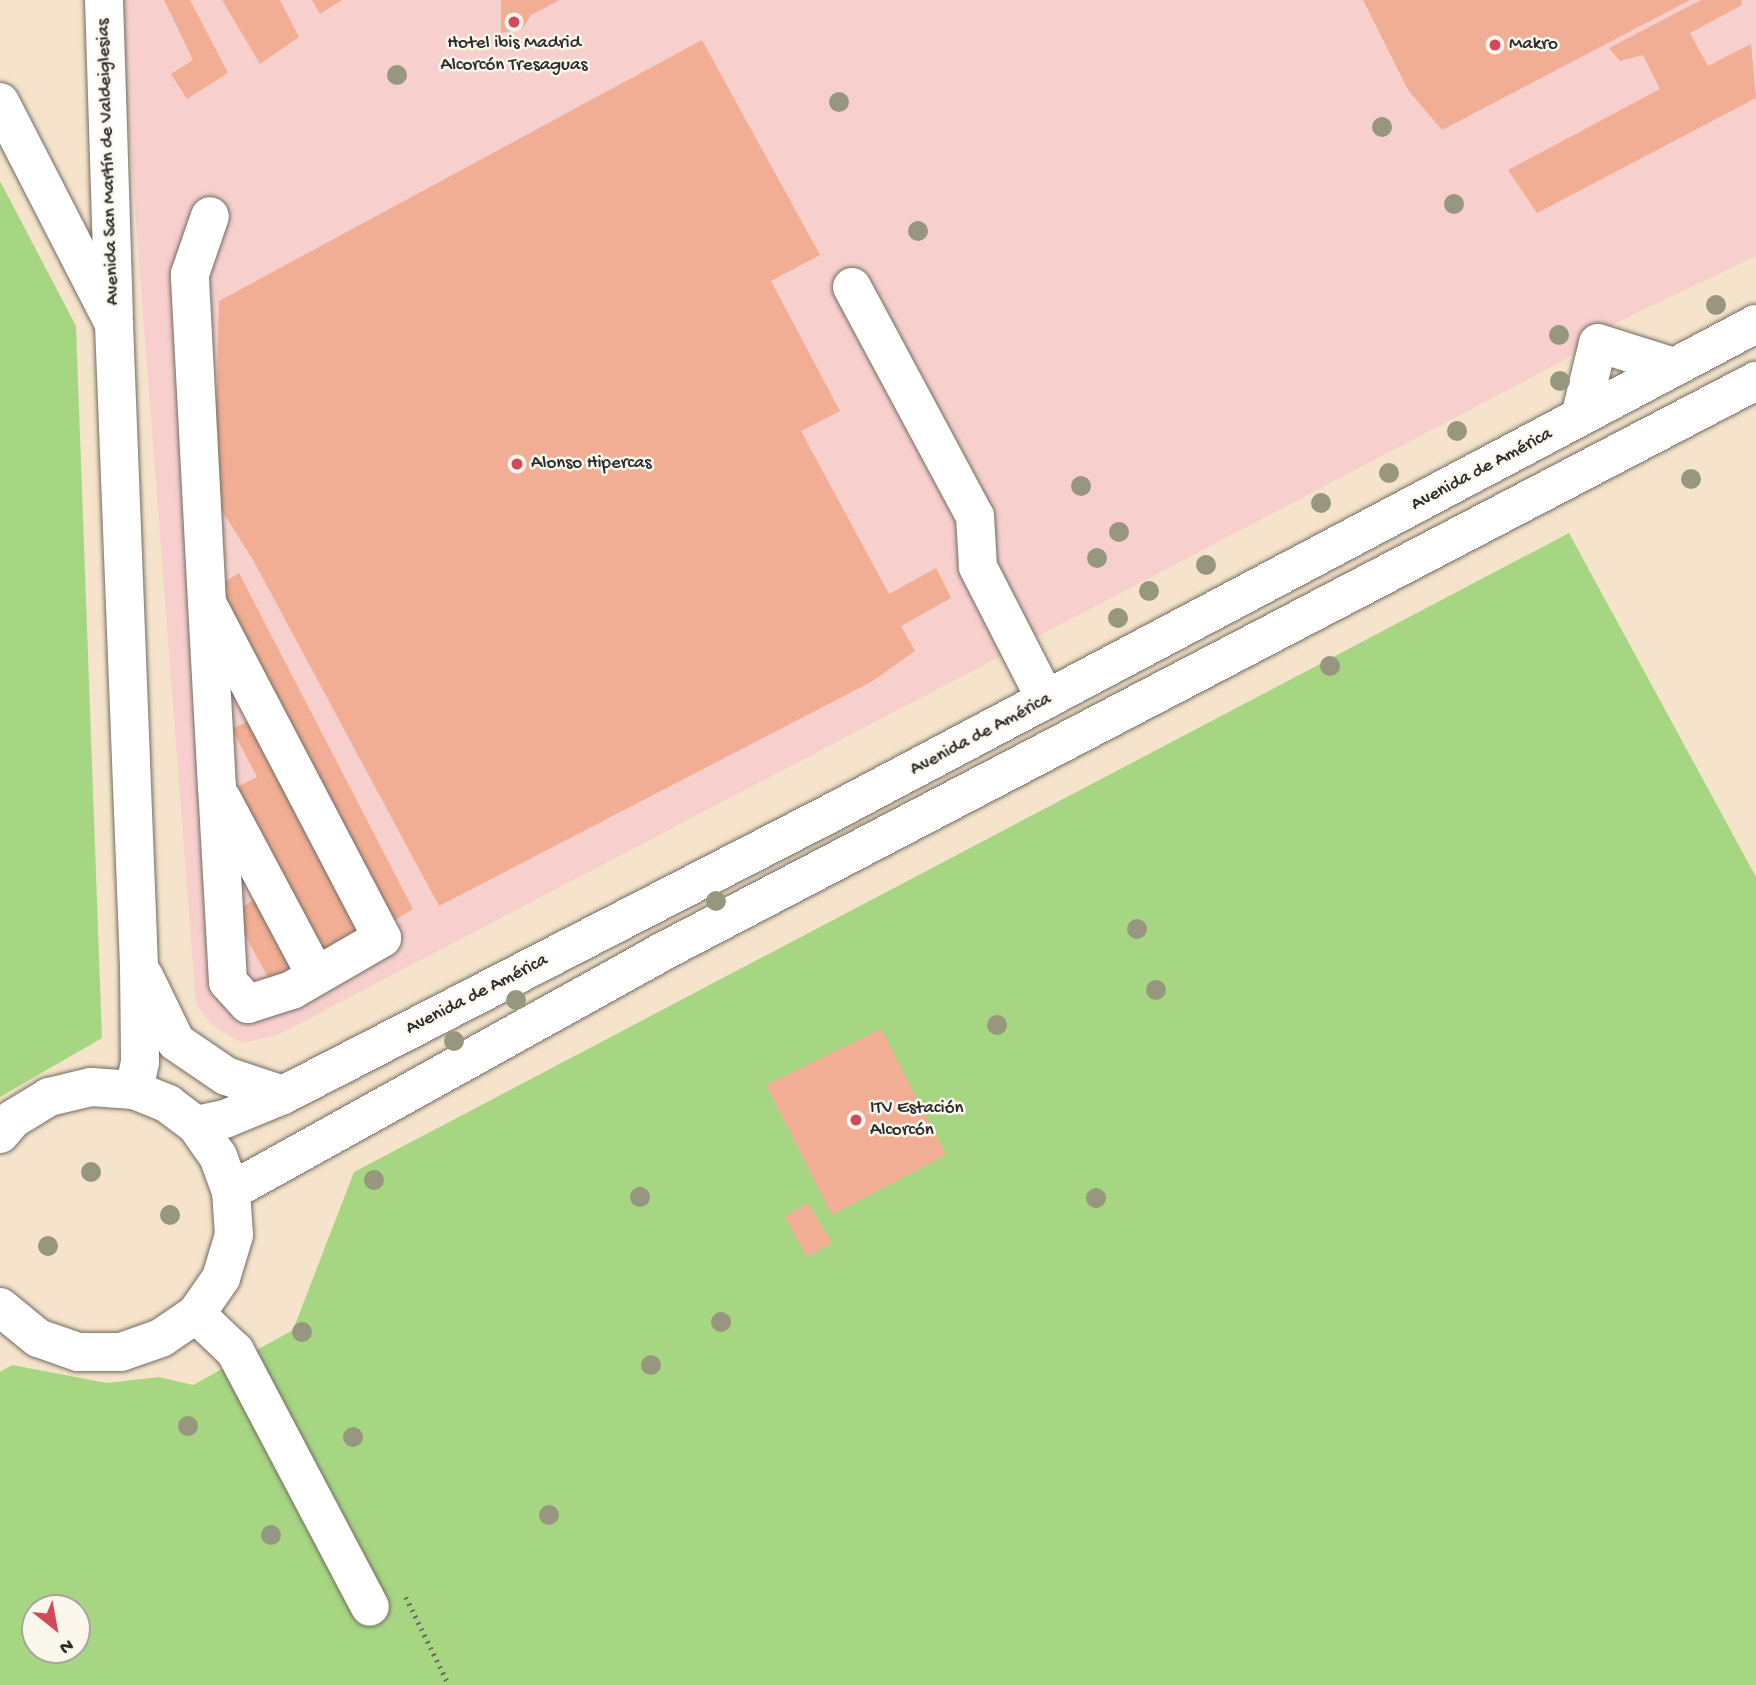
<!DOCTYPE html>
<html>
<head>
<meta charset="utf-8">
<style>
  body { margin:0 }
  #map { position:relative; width:1756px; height:1685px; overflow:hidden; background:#f5e4cb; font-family:"Gochi Hand",sans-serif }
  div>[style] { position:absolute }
  .built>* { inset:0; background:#f7d0cd }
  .green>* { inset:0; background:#a7d683 }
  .building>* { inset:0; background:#f1ae94 }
  .path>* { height:4.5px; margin-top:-2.25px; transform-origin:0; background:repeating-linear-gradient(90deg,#726c63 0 2px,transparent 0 7px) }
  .roads { filter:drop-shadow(0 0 2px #726c63) drop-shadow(0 0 2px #726c63) }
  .minor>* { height:38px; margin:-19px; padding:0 19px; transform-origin:19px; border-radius:19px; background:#fff }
  .trees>* { width:20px; height:20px; margin:-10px; border-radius:50%; background:#97967f }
  .dots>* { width:19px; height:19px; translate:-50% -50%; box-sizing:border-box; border:4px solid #fbf7ec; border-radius:50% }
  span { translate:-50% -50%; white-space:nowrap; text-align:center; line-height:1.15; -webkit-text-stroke:5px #fbf7ec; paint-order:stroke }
  .poi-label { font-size:19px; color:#2b2b2b }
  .left { translate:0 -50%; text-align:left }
  .street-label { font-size:19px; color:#2b2b2b }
  .north { position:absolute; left:21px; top:1594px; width:70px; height:70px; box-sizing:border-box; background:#fbf7ec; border:2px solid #a8a59f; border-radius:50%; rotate:149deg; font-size:19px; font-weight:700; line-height:28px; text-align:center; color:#2b2b2b }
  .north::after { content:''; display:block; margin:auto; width:24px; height:32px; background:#d1495b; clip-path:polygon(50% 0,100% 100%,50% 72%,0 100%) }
</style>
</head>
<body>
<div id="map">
  <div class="built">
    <div style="clip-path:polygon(119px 0,1756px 0,1756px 256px,1608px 327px,1563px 361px,280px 1034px,242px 1043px,212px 1025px,196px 1004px)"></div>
  </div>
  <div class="green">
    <div style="clip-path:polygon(0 181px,76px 326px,102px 1038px,0 1097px)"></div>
    <div style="clip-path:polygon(evenodd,1569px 533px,1756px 877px,1756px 1685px,0 1685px,0 1372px,12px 1365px,107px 1383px,159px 1377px,193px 1385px,293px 1330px,354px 1172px,1569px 533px,35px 1608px,77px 1608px,77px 1650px,35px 1650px,35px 1608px)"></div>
  </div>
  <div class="building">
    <div style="clip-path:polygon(164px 0,190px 0,228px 73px,187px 99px,171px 74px,193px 60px)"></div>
    <div style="clip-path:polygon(222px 0,280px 0,299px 37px,260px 64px)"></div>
    <div style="clip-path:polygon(312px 0,342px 0,320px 14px)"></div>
    <div style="clip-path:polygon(501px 0,560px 0,531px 15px,523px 28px,501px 33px)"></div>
    <div style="clip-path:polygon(1363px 0,1690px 0,1442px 130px,1408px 90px)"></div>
    <div style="clip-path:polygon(1701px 0,1741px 0,1742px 5px,1690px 33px,1708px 66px,1751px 44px,1756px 98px,1537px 213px,1508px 170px,1660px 89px,1643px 55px,1620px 61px,1609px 48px)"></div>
    <div style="clip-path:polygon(702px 40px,820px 255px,771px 281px,840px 411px,801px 431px,889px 594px,936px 568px,951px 598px,901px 626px,915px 651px,871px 682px,439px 906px,253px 560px,214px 498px,219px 301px)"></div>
    <div style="clip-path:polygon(239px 573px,413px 909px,395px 920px,216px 587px)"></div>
    <div style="clip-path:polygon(253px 719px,365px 931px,324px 955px,235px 788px,257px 777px,232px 729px)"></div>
    <div style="clip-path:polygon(258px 897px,296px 968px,271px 983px,233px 913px)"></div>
    <div style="clip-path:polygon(881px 1029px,946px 1155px,832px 1215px,766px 1085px)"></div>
    <div style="clip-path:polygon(808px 1203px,832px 1243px,807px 1257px,785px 1217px)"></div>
  </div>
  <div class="path">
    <div style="left:406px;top:1597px;width:98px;rotate:64deg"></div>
  </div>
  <div class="roads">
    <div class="minor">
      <div style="left:104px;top:0;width:315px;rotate:88.2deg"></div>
      <div style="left:0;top:102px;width:250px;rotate:62.8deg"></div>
      <div style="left:114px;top:324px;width:641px;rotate:87.77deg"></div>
      <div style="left:139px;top:965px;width:97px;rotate:89.4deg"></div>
      <div style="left:140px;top:1062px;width:29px;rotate:102deg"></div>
      <div style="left:852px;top:287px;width:260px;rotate:61.8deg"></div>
      <div style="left:975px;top:516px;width:51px;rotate:86.6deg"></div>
      <div style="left:978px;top:567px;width:149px;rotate:62.9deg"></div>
      <div style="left:1580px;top:417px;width:76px;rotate:-76.3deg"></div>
      <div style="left:1598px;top:343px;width:80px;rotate:17.5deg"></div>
      <div style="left:207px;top:603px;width:378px;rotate:62.4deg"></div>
      <div style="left:382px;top:938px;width:104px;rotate:150deg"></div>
      <div style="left:292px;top:990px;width:46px;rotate:162.3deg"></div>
      <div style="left:248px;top:1004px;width:30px;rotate:-132deg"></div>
      <div style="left:228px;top:982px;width:194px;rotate:-93.2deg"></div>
      <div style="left:217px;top:788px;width:185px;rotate:-93.1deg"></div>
      <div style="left:207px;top:603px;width:329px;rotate:-93deg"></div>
      <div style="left:190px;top:274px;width:61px;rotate:-71deg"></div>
      <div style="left:222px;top:799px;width:200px;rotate:62deg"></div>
      <div style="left:144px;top:976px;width:73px;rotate:64.1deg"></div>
      <div style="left:176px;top:1042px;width:60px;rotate:34.2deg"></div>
      <div style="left:226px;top:1076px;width:60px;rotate:18.4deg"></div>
      <div style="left:196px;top:1125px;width:30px;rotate:-12deg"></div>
      <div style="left:225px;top:1119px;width:63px;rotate:-22.5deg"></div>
      <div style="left:283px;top:1095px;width:619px;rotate:-27.23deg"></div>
      <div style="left:833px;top:812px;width:1044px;rotate:-27.87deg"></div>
      <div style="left:0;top:1134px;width:20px;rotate:-49deg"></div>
      <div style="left:13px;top:1119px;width:42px;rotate:-31.4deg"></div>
      <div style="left:49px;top:1097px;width:43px;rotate:-13.4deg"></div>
      <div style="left:91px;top:1087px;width:43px;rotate:4deg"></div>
      <div style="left:134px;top:1090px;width:37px;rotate:22deg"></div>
      <div style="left:168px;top:1104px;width:35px;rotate:37deg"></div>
      <div style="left:196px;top:1125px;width:38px;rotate:55deg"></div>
      <div style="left:218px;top:1156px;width:37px;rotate:70deg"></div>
      <div style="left:231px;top:1191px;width:44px;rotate:86.1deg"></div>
      <div style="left:234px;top:1235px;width:45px;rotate:106.8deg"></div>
      <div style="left:221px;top:1278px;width:44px;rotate:124.8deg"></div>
      <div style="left:196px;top:1314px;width:42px;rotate:145.6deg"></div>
      <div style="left:161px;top:1338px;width:42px;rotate:160.7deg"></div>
      <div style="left:121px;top:1352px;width:43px;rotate:180deg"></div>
      <div style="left:78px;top:1352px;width:42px;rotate:-160.7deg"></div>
      <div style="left:38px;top:1338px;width:49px;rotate:-140.8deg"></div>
      <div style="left:231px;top:1191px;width:488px;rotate:-29deg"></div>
      <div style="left:658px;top:954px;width:1239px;rotate:-27.56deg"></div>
      <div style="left:196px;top:1314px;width:54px;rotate:43.5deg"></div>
      <div style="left:235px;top:1351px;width:289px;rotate:62.2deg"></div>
    </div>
  </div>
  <div class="trees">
    <div style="left:397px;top:75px"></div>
    <div style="left:839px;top:102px"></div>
    <div style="left:1382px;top:127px"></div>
    <div style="left:1454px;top:204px"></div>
    <div style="left:918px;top:231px"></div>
    <div style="left:1716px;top:305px"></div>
    <div style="left:1559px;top:335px"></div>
    <div style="left:1560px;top:381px"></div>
    <div style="left:1457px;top:431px"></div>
    <div style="left:1389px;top:473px"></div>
    <div style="left:1691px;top:479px"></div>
    <div style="left:1081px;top:486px"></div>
    <div style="left:1321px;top:503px"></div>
    <div style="left:1119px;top:532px"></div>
    <div style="left:1097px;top:558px"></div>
    <div style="left:1206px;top:565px"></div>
    <div style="left:1149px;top:591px"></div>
    <div style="left:1118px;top:618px"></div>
    <div style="left:1330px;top:666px"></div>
    <div style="left:716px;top:901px"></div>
    <div style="left:1137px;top:929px"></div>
    <div style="left:1156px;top:990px"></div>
    <div style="left:516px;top:1000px"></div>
    <div style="left:997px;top:1025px"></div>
    <div style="left:454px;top:1041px"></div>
    <div style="left:91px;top:1172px"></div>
    <div style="left:374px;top:1180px"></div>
    <div style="left:640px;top:1197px"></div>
    <div style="left:1096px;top:1198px"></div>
    <div style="left:170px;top:1215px"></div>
    <div style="left:48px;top:1246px"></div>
    <div style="left:721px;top:1322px"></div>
    <div style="left:302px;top:1332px"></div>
    <div style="left:651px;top:1365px"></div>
    <div style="left:188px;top:1426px"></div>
    <div style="left:353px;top:1437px"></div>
    <div style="left:549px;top:1515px"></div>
    <div style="left:271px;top:1535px"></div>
  </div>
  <div class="dots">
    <div style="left:514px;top:22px;background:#d1495b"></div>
    <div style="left:1495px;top:45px;background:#d1495b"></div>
    <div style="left:517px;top:464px;background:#d1495b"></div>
    <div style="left:856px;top:1120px;background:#d1495b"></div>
  </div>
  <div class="poi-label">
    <span style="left:514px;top:55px">Hotel ibis Madrid<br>Alcorcón Tresaguas</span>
    <span class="left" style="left:1509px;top:45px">Makro</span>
    <span class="left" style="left:531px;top:464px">Alonso Hipercas</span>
    <span class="left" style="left:870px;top:1120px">ITV Estación<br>Alcorcón</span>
  </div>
  <div class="street-label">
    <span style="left:109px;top:162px;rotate:-92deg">Avenida San Martín de Valdeiglesias</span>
    <span style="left:1482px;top:470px;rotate:-28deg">Avenida de América</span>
    <span style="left:981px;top:735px;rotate:-28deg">Avenida de América</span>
    <span style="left:477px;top:995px;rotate:-27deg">Avenida de América</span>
  </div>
  <div class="north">N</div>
</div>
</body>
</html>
